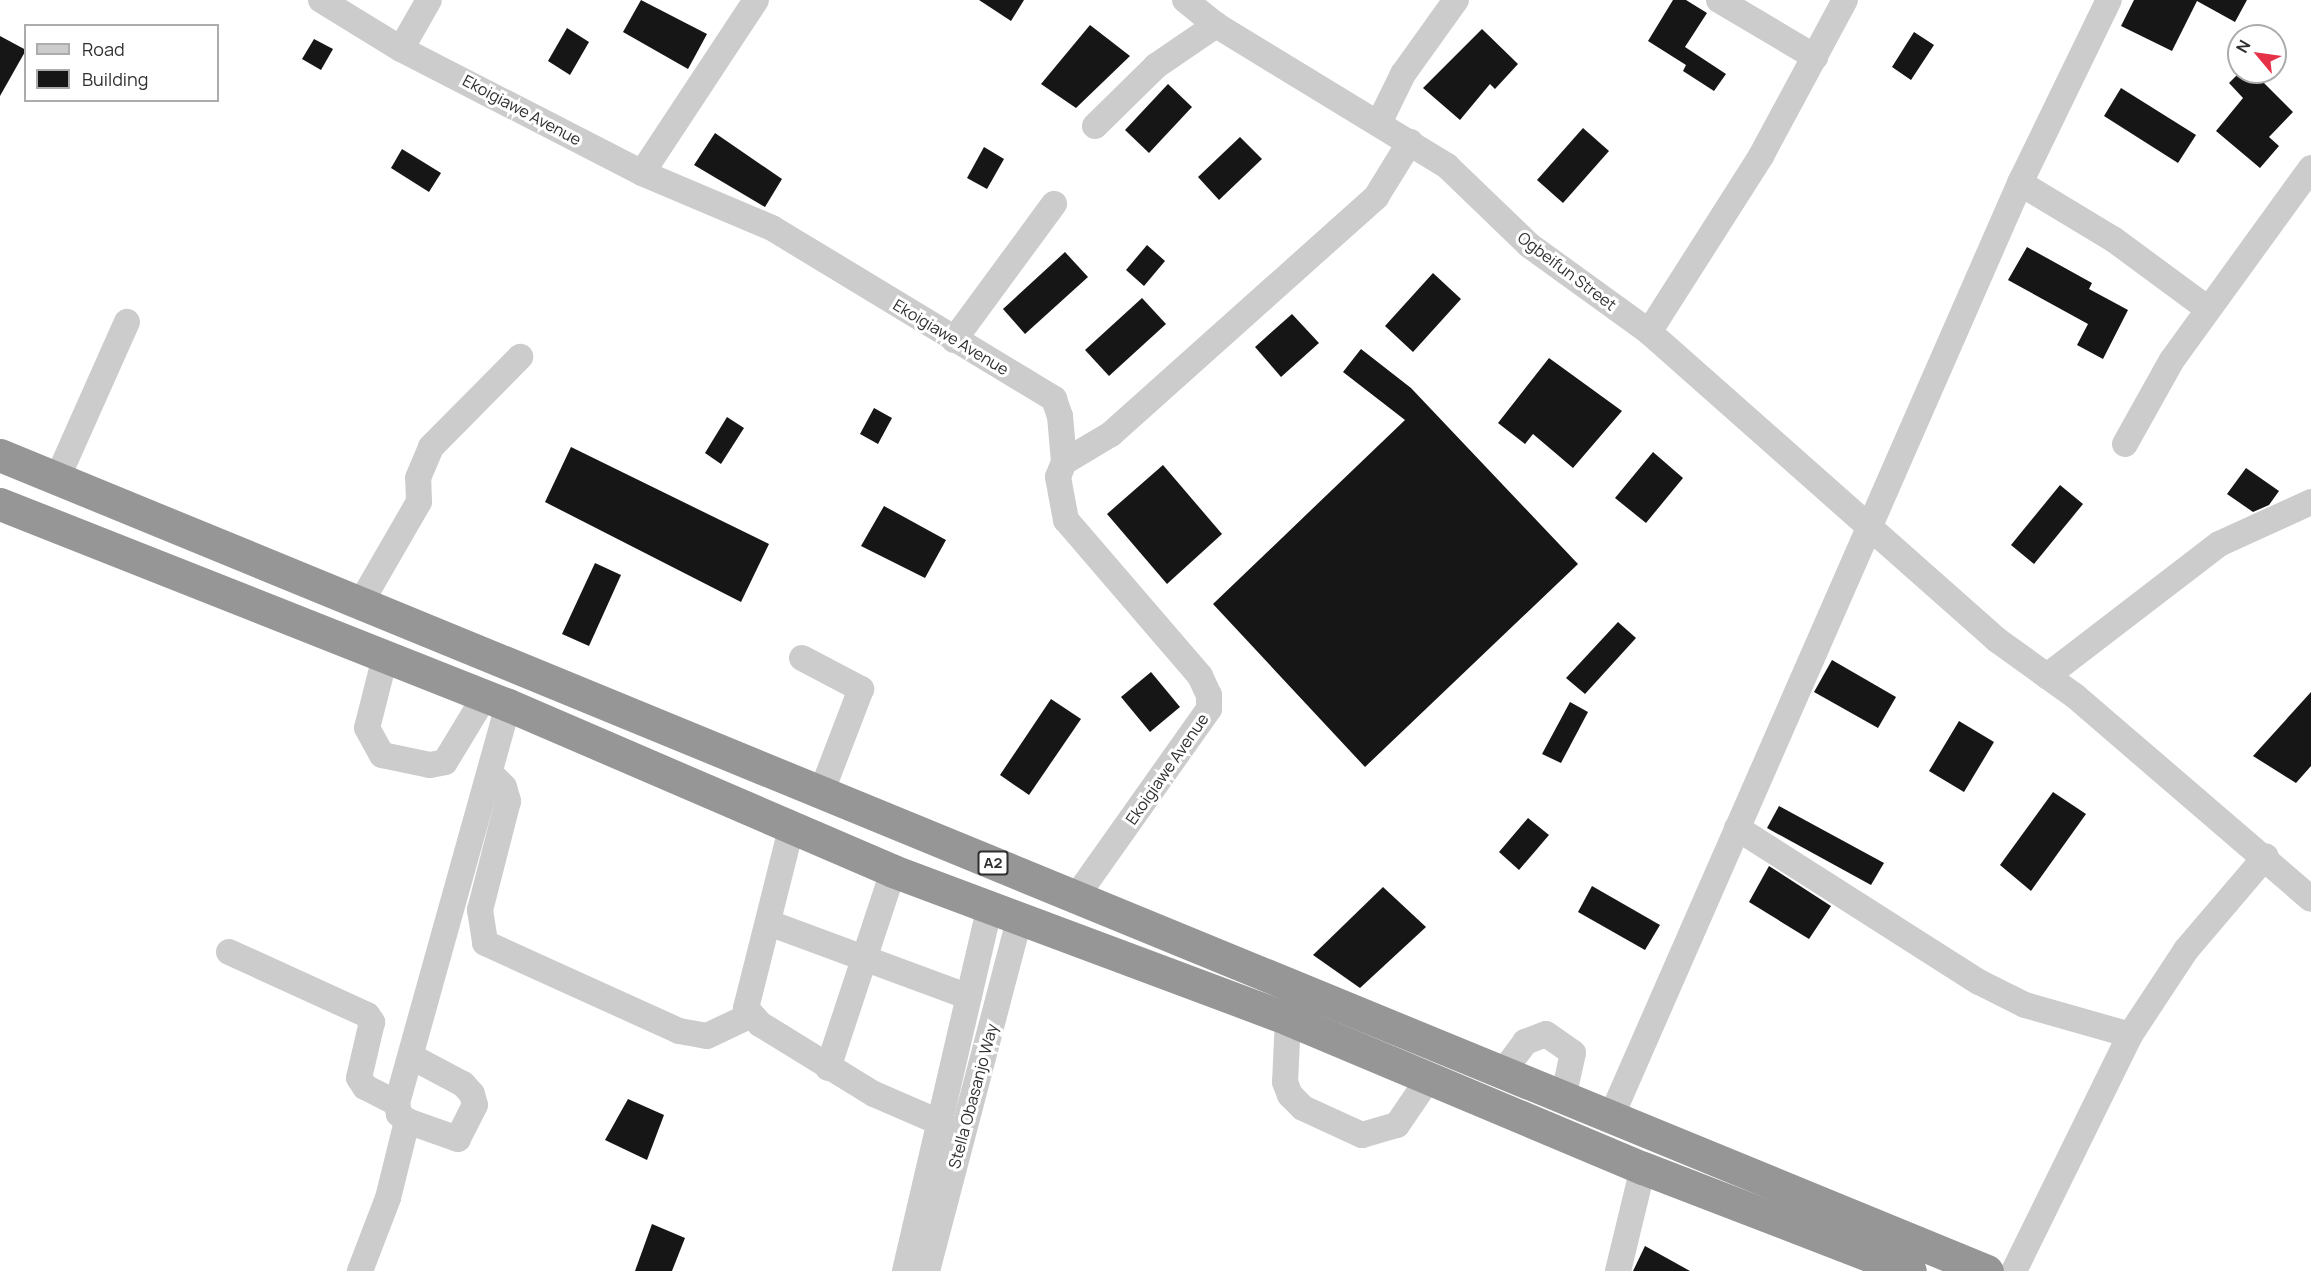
<!DOCTYPE html>
<html>
<head>
<meta charset="utf-8">
<style>
  body { margin:0 }
  #map { position:relative; width:2311px; height:1271px; overflow:hidden; background:#fff; font-family:Manrope,sans-serif }
  div>[style] { position:absolute }
  .building>* { inset:0; background:#161616 }
  .minor>* { height:26px; margin:-13px; padding:0 13px; transform-origin:13px; border-radius:13px; background:#ccc }
  .highway>* { height:33px; margin:-16.5px; padding:0 16.5px; transform-origin:16.5px; border-radius:16.5px; background:#969696 }
  span { translate:-50% -50%; white-space:nowrap; text-align:center; line-height:1.15; -webkit-text-stroke:6px #fff; paint-order:stroke }
  .shield-label span { padding:2px 4px; background:#fff; border:2px solid; border-radius:4px; -webkit-text-stroke-width:0 }
  .shield-label { font-size:15px; color:#2f2f2f; font-weight:700 }
  .street-label { font-size:16px; color:#2f2f2f }
  .legend { position:absolute; left:24px; top:24px; width:195px; height:78px; box-sizing:border-box; background:#fff; border:2px solid #acacac; margin:0; padding:8px 10px; list-style:none; font-size:18px; color:#2f2f2f }
  .legend li { display:flex; align-items:center; gap:12px; height:30px }
  .legend b { width:30px; border:2px solid #acacac }
  .north { position:absolute; left:2227px; top:24px; width:60px; height:60px; box-sizing:border-box; background:#fff; border:2px solid #acacac; border-radius:50%; rotate:299deg; font-size:16px; font-weight:700; line-height:24px; text-align:center; color:#2f2f2f }
  .north::after { content:''; display:block; margin:auto; width:21px; height:27px; background:#e53249; clip-path:polygon(50% 0,100% 100%,50% 72%,0 100%) }
</style>
</head>
<body>
<div id="map">
  <div class="building">
    <div style="clip-path:polygon(641px 0,707px 34px,688px 69px,623px 32px)"></div>
    <div style="clip-path:polygon(979px 0,1024px 0,1011px 21px)"></div>
    <div style="clip-path:polygon(1673px 0,1686px 0,1707px 13px,1685px 47px,1726px 74px,1714px 91px,1683px 71px,1686px 65px,1648px 41px)"></div>
    <div style="clip-path:polygon(2134px 0,2247px 0,2235px 22px,2197px 1px,2172px 51px,2121px 26px)"></div>
    <div style="clip-path:polygon(1090px 25px,1130px 56px,1076px 108px,1041px 84px)"></div>
    <div style="clip-path:polygon(567px 28px,589px 42px,570px 75px,548px 61px)"></div>
    <div style="clip-path:polygon(1482px 29px,1518px 64px,1495px 89px,1490px 84px,1460px 120px,1423px 88px)"></div>
    <div style="clip-path:polygon(1914px 32px,1934px 45px,1911px 80px,1892px 67px)"></div>
    <div style="clip-path:polygon(0 36px,26px 50px,0 96px)"></div>
    <div style="clip-path:polygon(314px 39px,333px 49px,321px 70px,302px 59px)"></div>
    <div style="clip-path:polygon(2240px 72px,2253px 72px,2293px 112px,2269px 137px,2279px 146px,2260px 168px,2216px 131px,2243px 98px,2229px 83px)"></div>
    <div style="clip-path:polygon(1168px 84px,1192px 107px,1149px 153px,1125px 130px)"></div>
    <div style="clip-path:polygon(2121px 88px,2196px 135px,2178px 163px,2104px 116px)"></div>
    <div style="clip-path:polygon(1583px 128px,1609px 151px,1563px 203px,1537px 180px)"></div>
    <div style="clip-path:polygon(715px 133px,782px 179px,765px 207px,694px 165px)"></div>
    <div style="clip-path:polygon(1240px 137px,1262px 159px,1219px 200px,1198px 177px)"></div>
    <div style="clip-path:polygon(984px 147px,1004px 159px,987px 189px,967px 178px)"></div>
    <div style="clip-path:polygon(402px 149px,441px 173px,429px 192px,391px 168px)"></div>
    <div style="clip-path:polygon(1147px 245px,1165px 261px,1144px 286px,1126px 270px)"></div>
    <div style="clip-path:polygon(2027px 247px,2092px 283px,2089px 289px,2128px 310px,2103px 359px,2077px 345px,2088px 324px,2008px 280px)"></div>
    <div style="clip-path:polygon(1065px 252px,1088px 277px,1025px 334px,1003px 309px)"></div>
    <div style="clip-path:polygon(1433px 273px,1461px 299px,1413px 352px,1385px 326px)"></div>
    <div style="clip-path:polygon(1142px 298px,1166px 324px,1109px 376px,1085px 350px)"></div>
    <div style="clip-path:polygon(1292px 314px,1319px 343px,1281px 377px,1255px 347px)"></div>
    <div style="clip-path:polygon(1361px 349px,1411px 388px,1578px 564px,1365px 767px,1213px 604px,1405px 420px,1343px 372px)"></div>
    <div style="clip-path:polygon(1549px 358px,1622px 411px,1573px 468px,1533px 434px,1525px 444px,1498px 423px)"></div>
    <div style="clip-path:polygon(874px 408px,892px 418px,878px 444px,860px 434px)"></div>
    <div style="clip-path:polygon(727px 417px,744px 428px,721px 464px,705px 453px)"></div>
    <div style="clip-path:polygon(571px 447px,769px 544px,741px 602px,545px 502px)"></div>
    <div style="clip-path:polygon(1653px 452px,1683px 478px,1646px 523px,1615px 498px)"></div>
    <div style="clip-path:polygon(1163px 465px,1222px 534px,1167px 584px,1107px 514px)"></div>
    <div style="clip-path:polygon(2246px 468px,2279px 491px,2269px 505px,2253px 512px,2227px 494px)"></div>
    <div style="clip-path:polygon(2060px 485px,2083px 504px,2034px 564px,2011px 545px)"></div>
    <div style="clip-path:polygon(884px 506px,946px 540px,925px 578px,861px 546px)"></div>
    <div style="clip-path:polygon(595px 563px,621px 575px,589px 646px,562px 634px)"></div>
    <div style="clip-path:polygon(1618px 622px,1636px 638px,1585px 694px,1566px 678px)"></div>
    <div style="clip-path:polygon(1832px 660px,1896px 697px,1878px 728px,1814px 692px)"></div>
    <div style="clip-path:polygon(1151px 672px,1180px 707px,1150px 732px,1121px 697px)"></div>
    <div style="clip-path:polygon(2311px 692px,2311px 766px,2296px 783px,2253px 756px)"></div>
    <div style="clip-path:polygon(1051px 699px,1081px 719px,1029px 795px,1000px 775px)"></div>
    <div style="clip-path:polygon(1570px 702px,1588px 712px,1561px 763px,1542px 754px)"></div>
    <div style="clip-path:polygon(1959px 721px,1994px 742px,1964px 792px,1929px 771px)"></div>
    <div style="clip-path:polygon(2053px 792px,2086px 814px,2031px 891px,2000px 865px)"></div>
    <div style="clip-path:polygon(1779px 806px,1884px 863px,1871px 885px,1767px 828px)"></div>
    <div style="clip-path:polygon(1528px 818px,1549px 835px,1519px 870px,1499px 852px)"></div>
    <div style="clip-path:polygon(1769px 866px,1831px 906px,1809px 939px,1749px 902px)"></div>
    <div style="clip-path:polygon(1592px 886px,1660px 925px,1645px 950px,1578px 912px)"></div>
    <div style="clip-path:polygon(1383px 887px,1426px 927px,1360px 988px,1313px 955px)"></div>
    <div style="clip-path:polygon(628px 1099px,664px 1115px,647px 1160px,605px 1140px)"></div>
    <div style="clip-path:polygon(652px 1224px,685px 1238px,672px 1271px,635px 1271px)"></div>
    <div style="clip-path:polygon(1645px 1246px,1690px 1271px,1633px 1271px)"></div>
  </div>
  <div class="minor">
    <div style="left:321px;top:0;width:94px;rotate:31.5deg"></div>
    <div style="left:401px;top:49px;width:271px;rotate:27.2deg"></div>
    <div style="left:642px;top:173px;width:141px;rotate:22.9deg"></div>
    <div style="left:772px;top:228px;width:330px;rotate:31.2deg"></div>
    <div style="left:1054px;top:399px;width:18px;rotate:71deg"></div>
    <div style="left:1060px;top:416px;width:46px;rotate:85deg"></div>
    <div style="left:1064px;top:462px;width:16px;rotate:112deg"></div>
    <div style="left:1058px;top:477px;width:44px;rotate:79.5deg"></div>
    <div style="left:1066px;top:520px;width:206px;rotate:49.3deg"></div>
    <div style="left:1200px;top:676px;width:21px;rotate:65deg"></div>
    <div style="left:1209px;top:695px;width:14px;rotate:90deg"></div>
    <div style="left:1209px;top:709px;width:230px;rotate:125.3deg"></div>
    <div style="left:1185px;top:0;width:40px;rotate:39deg"></div>
    <div style="left:1216px;top:25px;width:271px;rotate:31.4deg"></div>
    <div style="left:1447px;top:166px;width:114px;rotate:43.9deg"></div>
    <div style="left:1529px;top:245px;width:148px;rotate:35.9deg"></div>
    <div style="left:1649px;top:332px;width:465px;rotate:41.5deg"></div>
    <div style="left:1997px;top:640px;width:96px;rotate:35.7deg"></div>
    <div style="left:2075px;top:696px;width:311px;rotate:40.7deg"></div>
    <div style="left:1719px;top:0;width:112px;rotate:30.7deg"></div>
    <div style="left:401px;top:49px;width:56px;rotate:-60.3deg"></div>
    <div style="left:1379px;top:123px;width:55px;rotate:-63.9deg"></div>
    <div style="left:1403px;top:74px;width:91px;rotate:-54.4deg"></div>
    <div style="left:1095px;top:126px;width:86px;rotate:-44.5deg"></div>
    <div style="left:1156px;top:66px;width:73px;rotate:-34.3deg"></div>
    <div style="left:642px;top:173px;width:207px;rotate:-56.6deg"></div>
    <div style="left:2020px;top:183px;width:109px;rotate:31.1deg"></div>
    <div style="left:2113px;top:239px;width:118px;rotate:36.4deg"></div>
    <div style="left:1649px;top:332px;width:209px;rotate:-57.5deg"></div>
    <div style="left:1761px;top:156px;width:177px;rotate:-61.7deg"></div>
    <div style="left:954px;top:340px;width:169px;rotate:-53.7deg"></div>
    <div style="left:2125px;top:444px;width:96px;rotate:-60.8deg"></div>
    <div style="left:2172px;top:360px;width:237px;rotate:-54.1deg"></div>
    <div style="left:1064px;top:462px;width:55px;rotate:-30.8deg"></div>
    <div style="left:1111px;top:434px;width:356px;rotate:-41.8deg"></div>
    <div style="left:1376px;top:197px;width:65px;rotate:-58.3deg"></div>
    <div style="left:57px;top:479px;width:172px;rotate:-66deg"></div>
    <div style="left:360px;top:604px;width:118px;rotate:-60deg"></div>
    <div style="left:419px;top:502px;width:24px;rotate:-92deg"></div>
    <div style="left:418px;top:478px;width:34px;rotate:-67deg"></div>
    <div style="left:431px;top:447px;width:127px;rotate:-45.3deg"></div>
    <div style="left:385px;top:657px;width:73px;rotate:104.2deg"></div>
    <div style="left:367px;top:728px;width:31px;rotate:61deg"></div>
    <div style="left:382px;top:755px;width:49px;rotate:11.8deg"></div>
    <div style="left:430px;top:765px;width:15px;rotate:-11deg"></div>
    <div style="left:445px;top:762px;width:77px;rotate:-58.8deg"></div>
    <div style="left:802px;top:658px;width:67px;rotate:27.7deg"></div>
    <div style="left:861px;top:689px;width:111px;rotate:111deg"></div>
    <div style="left:2047px;top:676px;width:217px;rotate:-37.5deg"></div>
    <div style="left:2219px;top:544px;width:101px;rotate:-24.5deg"></div>
    <div style="left:491px;top:774px;width:18px;rotate:45deg"></div>
    <div style="left:504px;top:787px;width:15px;rotate:74deg"></div>
    <div style="left:508px;top:801px;width:113px;rotate:104.4deg"></div>
    <div style="left:480px;top:910px;width:33px;rotate:81deg"></div>
    <div style="left:485px;top:943px;width:213px;rotate:24.4deg"></div>
    <div style="left:679px;top:1031px;width:28px;rotate:10deg"></div>
    <div style="left:707px;top:1036px;width:49px;rotate:-25.5deg"></div>
    <div style="left:1737px;top:828px;width:287px;rotate:32.5deg"></div>
    <div style="left:1979px;top:982px;width:51px;rotate:26.6deg"></div>
    <div style="left:2025px;top:1005px;width:109px;rotate:15.9deg"></div>
    <div style="left:791px;top:829px;width:185px;rotate:104.1deg"></div>
    <div style="left:746px;top:1008px;width:21px;rotate:49deg"></div>
    <div style="left:760px;top:1024px;width:134px;rotate:31.6deg"></div>
    <div style="left:874px;top:1094px;width:73px;rotate:23.4deg"></div>
    <div style="left:769px;top:923px;width:213px;rotate:20.3deg"></div>
    <div style="left:229px;top:952px;width:152px;rotate:24.5deg"></div>
    <div style="left:367px;top:1015px;width:9px;rotate:54deg"></div>
    <div style="left:372px;top:1022px;width:57px;rotate:103.1deg"></div>
    <div style="left:359px;top:1078px;width:11px;rotate:56deg"></div>
    <div style="left:365px;top:1087px;width:36px;rotate:27deg"></div>
    <div style="left:1288px;top:1019px;width:63px;rotate:92.7deg"></div>
    <div style="left:1285px;top:1082px;width:14px;rotate:69deg"></div>
    <div style="left:1290px;top:1095px;width:18px;rotate:45deg"></div>
    <div style="left:1303px;top:1108px;width:65px;rotate:24.6deg"></div>
    <div style="left:1362px;top:1135px;width:36px;rotate:-16deg"></div>
    <div style="left:1397px;top:1125px;width:57px;rotate:-55.8deg"></div>
    <div style="left:412px;top:1057px;width:58px;rotate:27.9deg"></div>
    <div style="left:463px;top:1084px;width:13px;rotate:48deg"></div>
    <div style="left:472px;top:1094px;width:11px;rotate:75deg"></div>
    <div style="left:475px;top:1105px;width:38px;rotate:117deg"></div>
    <div style="left:458px;top:1139px;width:54px;rotate:-160.6deg"></div>
    <div style="left:407px;top:1121px;width:11px;rotate:-139deg"></div>
    <div style="left:399px;top:1114px;width:11px;rotate:-100deg"></div>
    <div style="left:397px;top:1103px;width:413px;rotate:-74.4deg"></div>
    <div style="left:828px;top:1068px;width:207px;rotate:-71.7deg"></div>
    <div style="left:1502px;top:1073px;width:39px;rotate:-53deg"></div>
    <div style="left:1525px;top:1042px;width:22px;rotate:-21deg"></div>
    <div style="left:1546px;top:1034px;width:33px;rotate:35deg"></div>
    <div style="left:1573px;top:1053px;width:46px;rotate:102.5deg"></div>
    <div style="left:1611px;top:1117px;width:1020px;rotate:-66.35deg"></div>
    <div style="left:2020px;top:183px;width:203px;rotate:-64.1deg"></div>
    <div style="left:360px;top:1271px;width:78px;rotate:-69deg"></div>
    <div style="left:388px;top:1198px;width:79px;rotate:-76.1deg"></div>
    <div style="left:905px;top:1271px;width:371px;rotate:-76.9deg"></div>
    <div style="left:927px;top:1271px;width:362px;rotate:-75.3deg"></div>
    <div style="left:1618px;top:1271px;width:106px;rotate:-76.4deg"></div>
    <div style="left:2014px;top:1271px;width:263px;rotate:-63.8deg"></div>
    <div style="left:2130px;top:1035px;width:102px;rotate:-56.6deg"></div>
    <div style="left:2186px;top:950px;width:123px;rotate:-49.6deg"></div>
  </div>
  <div class="highway">
    <div style="left:0;top:455px;width:2148px;rotate:22.33deg"></div>
    <div style="left:0;top:504px;width:546px;rotate:21.59deg"></div>
    <div style="left:508px;top:705px;width:419px;rotate:23.3deg"></div>
    <div style="left:893px;top:871px;width:422px;rotate:20.5deg"></div>
    <div style="left:1288px;top:1019px;width:385px;rotate:22.8deg"></div>
    <div style="left:1643px;top:1168px;width:286px;rotate:21.1deg"></div>
  </div>
  <div class="shield-label">
    <span style="left:993px;top:863px">A2</span>
  </div>
  <div class="street-label">
    <span style="left:522px;top:110px;rotate:28deg">Ekoigiawe Avenue</span>
    <span style="left:1567px;top:271px;rotate:37deg">Ogbeifun Street</span>
    <span style="left:951px;top:337px;rotate:31deg">Ekoigiawe Avenue</span>
    <span style="left:1167px;top:769px;rotate:-55deg">Ekoigiawe Avenue</span>
    <span style="left:973px;top:1096px;rotate:-75deg">Stella Obasanjo Way</span>
  </div>
  <ul class="legend">
  <li><b style="height:8px;background:#ccc"></b>Road</li>
  <li><b style="height:16px;background:#161616"></b>Building</li>
  </ul>
  <div class="north">N</div>
</div>
</body>
</html>
